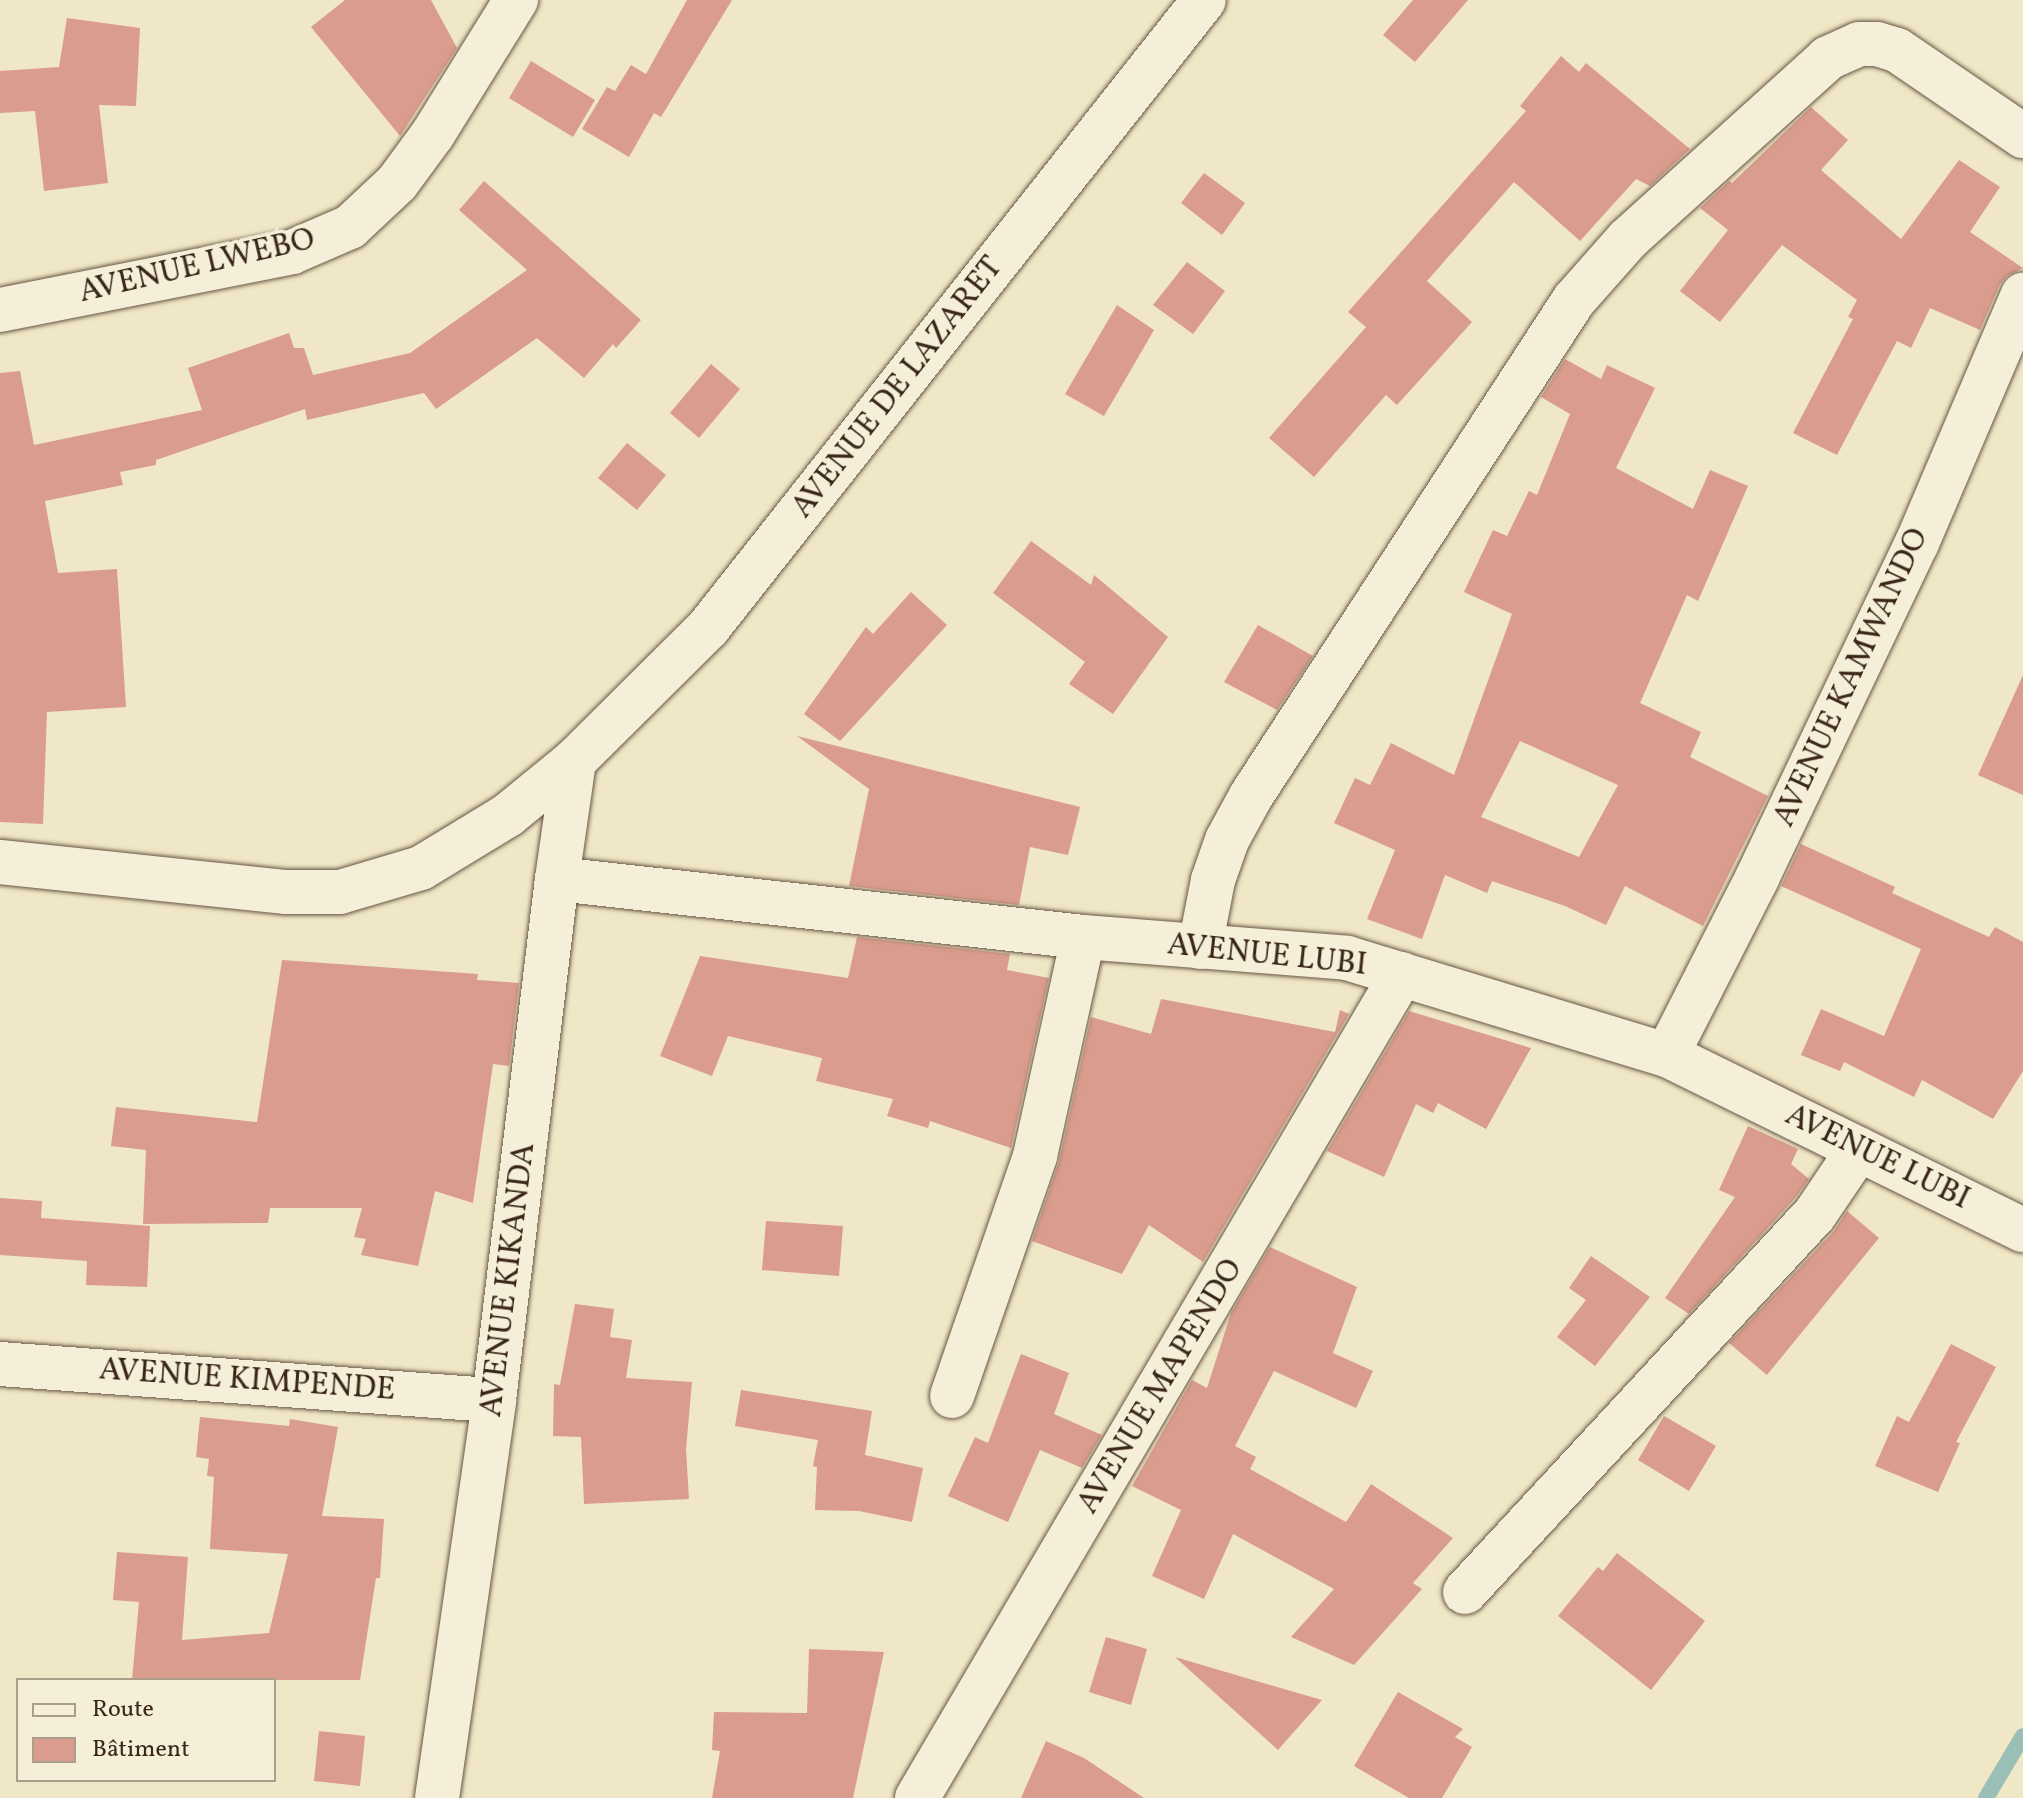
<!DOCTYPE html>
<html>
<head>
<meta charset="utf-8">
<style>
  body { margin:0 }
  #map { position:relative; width:2023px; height:1798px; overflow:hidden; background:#f0e7c6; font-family:Vollkorn,serif }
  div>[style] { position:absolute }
  .stream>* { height:16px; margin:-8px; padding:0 8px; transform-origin:8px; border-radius:8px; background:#9abfb6 }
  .building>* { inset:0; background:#d99c8d }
  .roads { filter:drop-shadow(0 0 2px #685744) drop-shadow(0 0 2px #685744) }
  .street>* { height:44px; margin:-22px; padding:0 22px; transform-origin:22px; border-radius:22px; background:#f5efda }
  span { translate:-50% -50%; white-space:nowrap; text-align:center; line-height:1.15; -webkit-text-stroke:7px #f5efda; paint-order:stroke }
  .street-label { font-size:32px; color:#3b2718 }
  .legend { position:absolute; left:16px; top:1678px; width:260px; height:104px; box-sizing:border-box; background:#f5efda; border:2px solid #ab9f8c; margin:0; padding:10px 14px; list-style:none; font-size:24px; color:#3b2718 }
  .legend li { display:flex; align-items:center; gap:16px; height:40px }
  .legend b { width:40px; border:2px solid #ab9f8c }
</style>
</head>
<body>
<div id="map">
  <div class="stream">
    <div style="left:1986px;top:1798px;width:72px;rotate:-59.2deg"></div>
  </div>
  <div class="building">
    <div style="clip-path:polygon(345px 0,431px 0,457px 48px,400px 136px,311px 27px)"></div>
    <div style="clip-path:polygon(687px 0,732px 0,661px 117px,654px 113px,629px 157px,582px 129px,607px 87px,615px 91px,631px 65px,646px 74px)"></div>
    <div style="clip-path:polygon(1413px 0,1468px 0,1415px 62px,1383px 35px)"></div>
    <div style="clip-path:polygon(67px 18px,140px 28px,136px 106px,99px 105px,108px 183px,44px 191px,35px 111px,0 113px,0 71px,59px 67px)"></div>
    <div style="clip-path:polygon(1561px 56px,1579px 72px,1586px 63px,1690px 149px,1650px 186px,1636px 179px,1580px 241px,1514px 182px,1427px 281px,1472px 322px,1397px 405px,1386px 395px,1314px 477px,1269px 438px,1366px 327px,1348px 312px,1526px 111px,1520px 106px)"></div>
    <div style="clip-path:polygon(531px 61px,595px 100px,573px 137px,509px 98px)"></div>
    <div style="clip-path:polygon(1811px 107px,1848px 140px,1821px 170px,1901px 239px,1959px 160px,2000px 187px,1970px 232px,2023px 268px,2007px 276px,2000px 284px,1980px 330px,1930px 308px,1911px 348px,1897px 341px,1837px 455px,1793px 433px,1853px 319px,1848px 317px,1857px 300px,1782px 245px,1720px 322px,1680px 291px,1728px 230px,1700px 208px,1729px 181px,1732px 183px)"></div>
    <div style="clip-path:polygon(1204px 173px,1245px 203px,1222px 235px,1181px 203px)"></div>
    <div style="clip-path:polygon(484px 181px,641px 320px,616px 348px,613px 344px,584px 378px,537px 338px,436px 409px,424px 393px,307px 420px,305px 409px,156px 460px,156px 465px,120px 472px,123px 485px,45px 501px,58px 573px,117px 569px,126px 707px,47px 712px,43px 824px,0 822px,0 373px,20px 371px,34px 445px,202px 410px,188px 368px,289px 333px,294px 348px,304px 348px,313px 375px,410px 353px,527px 270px,459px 210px)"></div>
    <div style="clip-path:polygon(1187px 262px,1225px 291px,1193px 334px,1153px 305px)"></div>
    <div style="clip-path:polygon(1117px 305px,1154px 330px,1104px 416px,1065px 394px)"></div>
    <div style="clip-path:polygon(evenodd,1565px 359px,1601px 379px,1607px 365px,1655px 388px,1616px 468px,1693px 509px,1710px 470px,1748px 486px,1698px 601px,1687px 595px,1640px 703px,1701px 732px,1690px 757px,1768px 796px,1703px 926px,1625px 886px,1606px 925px,1565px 906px,1492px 881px,1487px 893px,1445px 875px,1422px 939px,1367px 919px,1395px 850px,1334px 823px,1355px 778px,1370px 785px,1391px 743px,1454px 775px,1512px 614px,1464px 592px,1493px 530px,1507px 536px,1529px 491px,1537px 495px,1570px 414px,1541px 397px,1565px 359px,1520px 741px,1618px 785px,1579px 857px,1481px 817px,1520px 741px)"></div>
    <div style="clip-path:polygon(711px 364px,740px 389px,699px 438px,670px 413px)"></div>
    <div style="clip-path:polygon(627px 443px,666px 475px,637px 510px,598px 478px)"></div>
    <div style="clip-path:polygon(1031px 541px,1091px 585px,1094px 575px,1168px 637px,1113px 714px,1069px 684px,1085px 662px,993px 593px)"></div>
    <div style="clip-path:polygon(911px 592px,947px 625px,840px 741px,804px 714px,866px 627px,873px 634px)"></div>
    <div style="clip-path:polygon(1258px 625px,1313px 656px,1277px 710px,1224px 682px)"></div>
    <div style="clip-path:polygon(2023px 675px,2023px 795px,1978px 775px)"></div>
    <div style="clip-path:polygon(797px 736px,1080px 807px,1068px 855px,1030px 847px,1019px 905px,849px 886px,869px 789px)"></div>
    <div style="clip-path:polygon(1801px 844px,1895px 887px,1892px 893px,1989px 937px,1995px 927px,2023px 942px,2023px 1071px,1993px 1119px,1922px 1080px,1914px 1097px,1844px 1062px,1840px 1071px,1801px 1055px,1821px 1009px,1884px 1036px,1921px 949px,1781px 886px)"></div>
    <div style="clip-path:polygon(857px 937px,1010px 954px,1007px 970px,1049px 978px,1011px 1148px,930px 1121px,928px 1128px,887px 1116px,893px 1099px,816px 1081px,822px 1058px,728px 1036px,712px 1076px,660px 1056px,700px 956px,848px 978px)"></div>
    <div style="clip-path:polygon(282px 960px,478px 974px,477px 980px,519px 983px,509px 1066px,493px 1064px,473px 1203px,435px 1191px,418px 1266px,361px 1255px,366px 1239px,354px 1237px,362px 1208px,270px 1208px,268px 1223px,143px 1224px,146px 1150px,111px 1146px,116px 1107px,257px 1122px)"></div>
    <div style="clip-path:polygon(1161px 999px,1335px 1032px,1340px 1010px,1349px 1014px,1203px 1262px,1149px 1225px,1122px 1274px,1032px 1241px,1059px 1162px,1091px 1017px,1151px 1034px)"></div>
    <div style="clip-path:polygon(1409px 1011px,1531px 1048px,1486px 1129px,1438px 1103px,1433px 1113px,1416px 1104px,1384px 1177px,1327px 1151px)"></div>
    <div style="clip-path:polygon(1748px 1126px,1798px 1149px,1791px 1164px,1809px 1179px,1795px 1198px,1689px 1314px,1665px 1298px,1735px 1197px,1719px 1190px)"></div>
    <div style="clip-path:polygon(0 1198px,42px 1201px,41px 1218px,150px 1226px,147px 1287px,86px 1285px,87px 1261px,0 1255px)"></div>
    <div style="clip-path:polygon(1847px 1211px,1879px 1238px,1767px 1375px,1729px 1343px,1834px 1231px)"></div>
    <div style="clip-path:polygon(766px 1221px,843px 1226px,839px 1276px,762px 1270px)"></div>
    <div style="clip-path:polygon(1270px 1247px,1357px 1287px,1333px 1353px,1373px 1371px,1356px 1408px,1274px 1371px,1235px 1446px,1256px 1457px,1250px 1469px,1346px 1522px,1371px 1484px,1453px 1538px,1413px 1583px,1422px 1589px,1354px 1665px,1291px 1637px,1334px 1589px,1233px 1534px,1204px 1599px,1152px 1576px,1181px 1510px,1132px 1486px,1192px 1380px,1207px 1388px,1231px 1313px)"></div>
    <div style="clip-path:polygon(1591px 1256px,1650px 1297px,1595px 1366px,1557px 1337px,1586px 1300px,1569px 1288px)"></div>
    <div style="clip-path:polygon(575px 1304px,614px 1309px,610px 1337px,632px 1340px,626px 1378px,692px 1382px,686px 1449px,689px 1499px,584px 1504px,581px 1437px,553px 1436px,554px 1384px,560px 1385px)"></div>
    <div style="clip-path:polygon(1951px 1344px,1996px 1367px,1956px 1442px,1960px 1443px,1938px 1492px,1875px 1466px,1897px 1416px,1909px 1422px)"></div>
    <div style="clip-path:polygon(1021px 1354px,1069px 1373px,1054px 1414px,1102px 1435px,1082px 1468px,1040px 1450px,1008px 1522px,948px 1496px,975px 1437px,988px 1443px)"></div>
    <div style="clip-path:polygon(741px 1390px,872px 1411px,865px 1455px,923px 1468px,912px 1522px,859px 1511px,815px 1510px,817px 1467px,813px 1466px,818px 1440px,735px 1426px)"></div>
    <div style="clip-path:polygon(1664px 1416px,1716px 1446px,1689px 1491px,1638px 1460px)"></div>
    <div style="clip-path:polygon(200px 1417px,289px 1426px,290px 1419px,338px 1427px,322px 1516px,384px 1519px,380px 1578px,376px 1578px,360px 1680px,132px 1680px,139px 1602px,113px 1600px,117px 1552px,188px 1557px,182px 1640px,269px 1633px,288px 1554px,210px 1549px,214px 1477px,207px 1476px,209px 1459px,196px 1457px)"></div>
    <div style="clip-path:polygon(1617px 1553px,1705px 1621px,1651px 1690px,1558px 1616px,1598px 1567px,1603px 1571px)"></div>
    <div style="clip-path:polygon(1106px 1637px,1147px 1649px,1131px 1705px,1089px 1692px)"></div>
    <div style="clip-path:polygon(809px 1649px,884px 1652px,853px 1798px,712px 1798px,720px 1751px,712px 1750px,714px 1712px,807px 1713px)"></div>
    <div style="clip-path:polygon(1175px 1657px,1253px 1680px,1322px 1700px,1278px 1750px)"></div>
    <div style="clip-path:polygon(1398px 1692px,1463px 1729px,1455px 1737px,1472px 1747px,1442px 1798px,1409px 1798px,1354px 1766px)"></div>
    <div style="clip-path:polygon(319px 1731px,365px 1736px,360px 1786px,314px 1781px)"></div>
    <div style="clip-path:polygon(1046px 1741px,1084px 1758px,1144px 1798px,1021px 1798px)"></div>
  </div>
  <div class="roads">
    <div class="street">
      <div style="left:0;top:310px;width:298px;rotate:-11.2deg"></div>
      <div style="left:292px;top:252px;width:63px;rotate:-23.3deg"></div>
      <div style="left:350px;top:227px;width:64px;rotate:-43.1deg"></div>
      <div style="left:397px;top:183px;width:61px;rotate:-53.7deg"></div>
      <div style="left:433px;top:134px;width:158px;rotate:-58.2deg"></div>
      <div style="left:0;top:862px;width:288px;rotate:6deg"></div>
      <div style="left:286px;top:892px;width:54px"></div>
      <div style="left:340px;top:892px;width:84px;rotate:-16.5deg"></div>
      <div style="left:421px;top:868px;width:102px;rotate:-31.3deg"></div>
      <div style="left:508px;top:815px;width:85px;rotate:-39.3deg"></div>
      <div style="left:574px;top:761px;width:189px;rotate:-44.8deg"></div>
      <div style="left:708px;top:628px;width:800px;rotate:-51.7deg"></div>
      <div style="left:557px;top:879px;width:529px;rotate:6.29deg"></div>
      <div style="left:1083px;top:937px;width:265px;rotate:4.5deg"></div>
      <div style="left:1347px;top:958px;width:334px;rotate:16.9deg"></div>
      <div style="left:1667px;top:1055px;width:397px;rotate:26.2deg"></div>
      <div style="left:1200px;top:947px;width:68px;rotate:-79deg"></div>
      <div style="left:1213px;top:880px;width:42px;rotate:-70.7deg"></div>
      <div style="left:1227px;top:840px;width:50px;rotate:-61.4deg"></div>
      <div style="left:1251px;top:796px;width:592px;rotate:-56.93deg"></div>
      <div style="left:1574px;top:300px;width:81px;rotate:-48.5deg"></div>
      <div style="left:1628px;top:239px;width:270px;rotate:-42.1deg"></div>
      <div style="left:1828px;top:58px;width:34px;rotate:-24deg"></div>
      <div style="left:1859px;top:44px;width:18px"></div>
      <div style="left:1877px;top:44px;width:21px;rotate:17deg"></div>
      <div style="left:1897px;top:50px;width:153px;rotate:34.3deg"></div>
      <div style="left:1667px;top:1055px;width:199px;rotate:-63deg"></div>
      <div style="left:1757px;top:878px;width:371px;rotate:-64.5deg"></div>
      <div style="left:1917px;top:543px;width:270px;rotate:-66.9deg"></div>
      <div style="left:0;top:1364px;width:495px;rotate:4.2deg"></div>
      <div style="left:952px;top:1396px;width:254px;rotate:-70.9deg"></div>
      <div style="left:1035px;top:1156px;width:224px;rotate:-77.6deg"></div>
      <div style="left:1465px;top:1592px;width:515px;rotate:-47.2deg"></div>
      <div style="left:1815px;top:1214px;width:78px;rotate:-55.9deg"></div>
      <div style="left:437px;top:1798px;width:402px;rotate:-81.8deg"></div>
      <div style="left:494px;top:1400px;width:525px;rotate:-83.11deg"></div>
      <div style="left:557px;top:879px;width:119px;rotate:-81.8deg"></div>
      <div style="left:917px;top:1798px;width:956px;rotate:-59.52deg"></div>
    </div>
  </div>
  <div class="street-label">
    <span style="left:197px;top:267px;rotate:-13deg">AVENUE LWEBO</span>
    <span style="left:898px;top:388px;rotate:-52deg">AVENUE DE LAZARET</span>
    <span style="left:1852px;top:678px;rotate:-65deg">AVENUE KAMWANDO</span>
    <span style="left:1267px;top:956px;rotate:6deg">AVENUE LUBI</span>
    <span style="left:1877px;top:1158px;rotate:26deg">AVENUE LUBI</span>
    <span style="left:509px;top:1280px;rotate:-83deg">AVENUE KIKANDA</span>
    <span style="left:247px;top:1381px;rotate:4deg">AVENUE KIMPENDE</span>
    <span style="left:1161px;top:1387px;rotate:-59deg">AVENUE MAPENDO</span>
  </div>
  <ul class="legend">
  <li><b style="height:10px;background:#f5efda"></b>Route</li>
  <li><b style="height:22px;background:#d99c8d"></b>Bâtiment</li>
  </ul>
</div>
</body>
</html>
